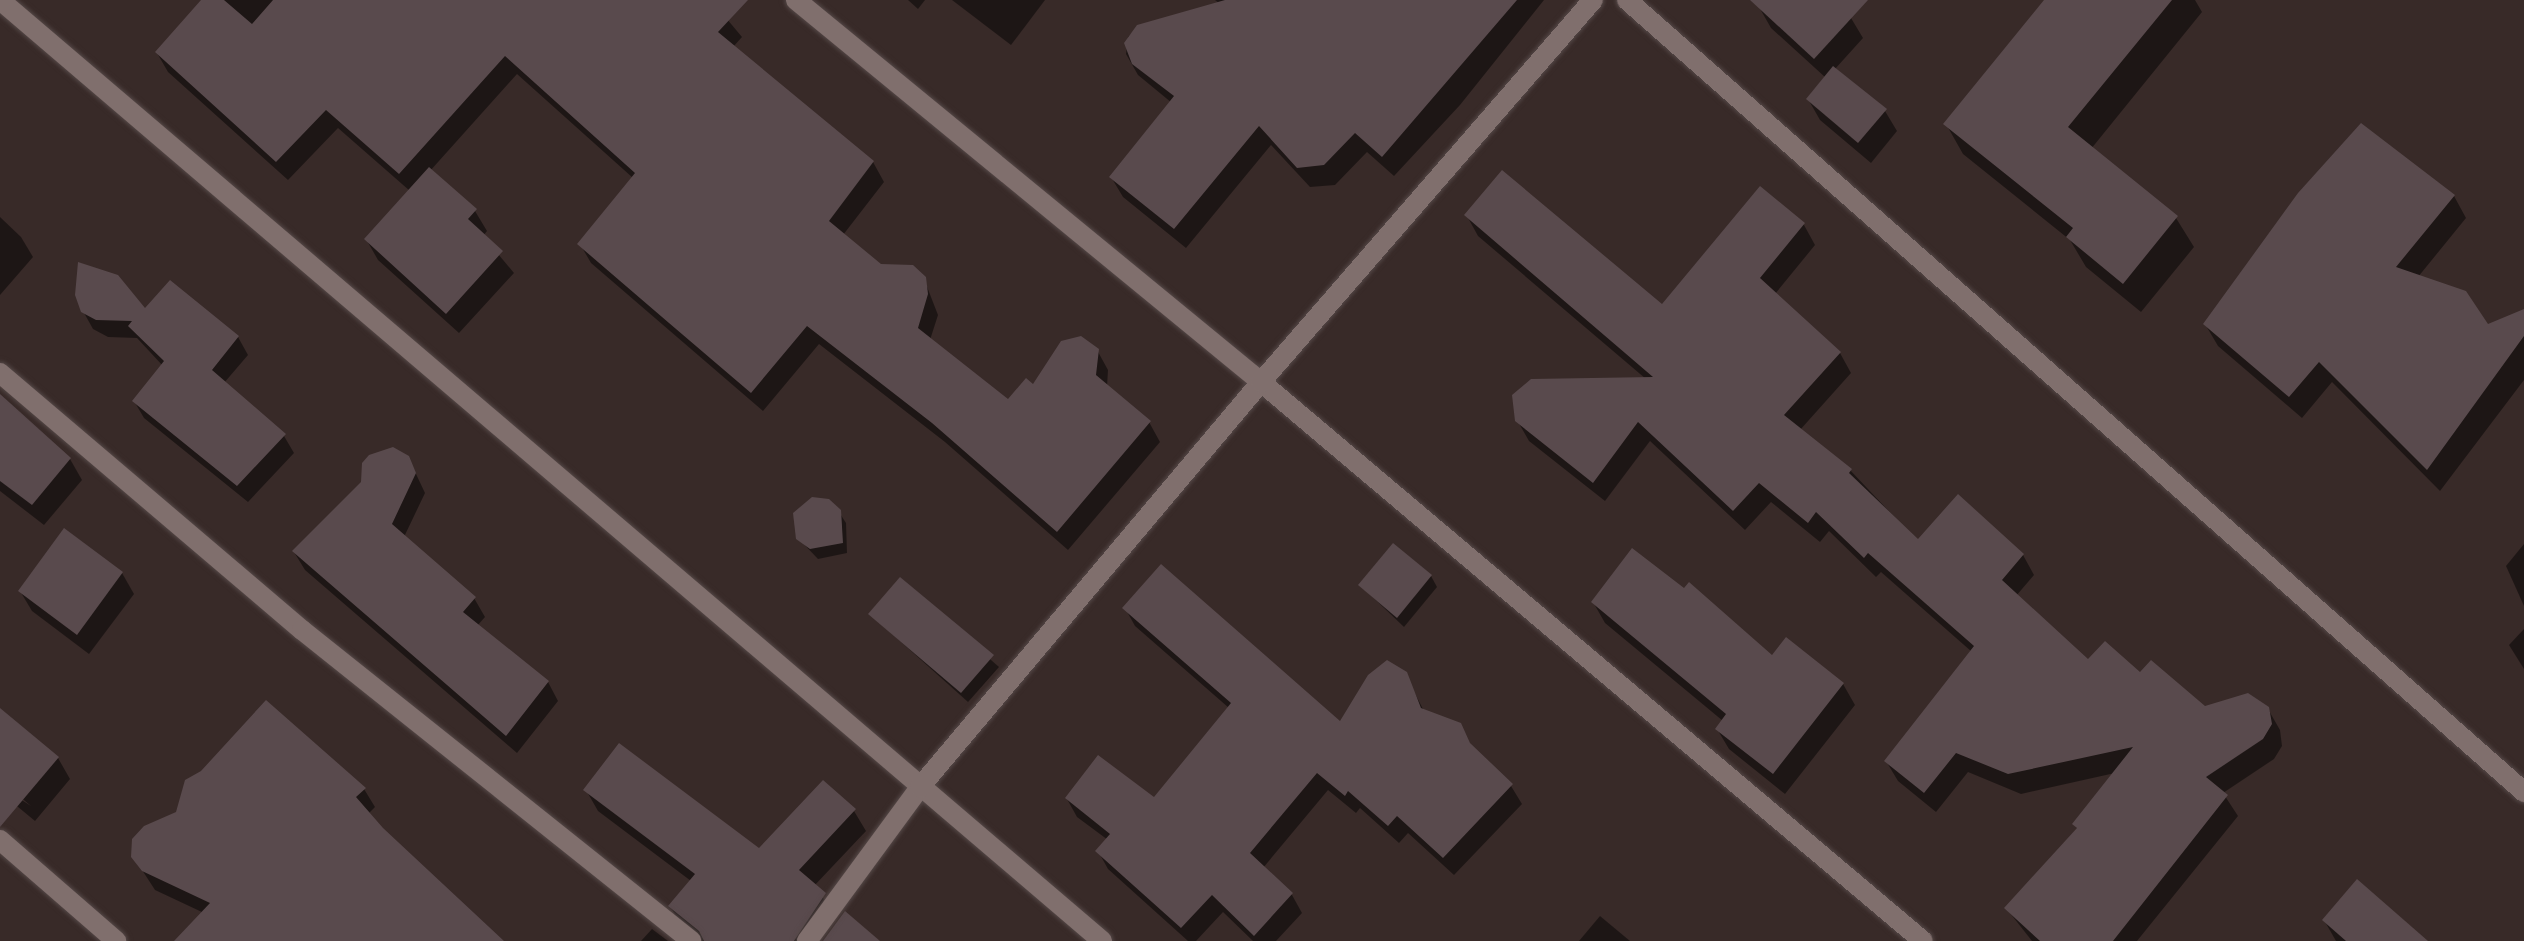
<!DOCTYPE html>
<html>
<head>
<meta charset="utf-8">
<style>
  body { margin:0 }
  #map { position:relative; width:2524px; height:941px; overflow:hidden; background:#382a28; font-family:"Work Sans",sans-serif }
  div>[style] { position:absolute }
  .shadow>* { inset:0; background:#0007 }
  .building>* { inset:0; background:#594a4d }
  .roads { filter:drop-shadow(0 0 2px #544847) drop-shadow(0 0 2px #544847) }
  .minor>* { height:20px; margin:-10px; padding:0 10px; transform-origin:10px; border-radius:10px; background:#806f6d }
  span { translate:-50% -50%; white-space:nowrap; text-align:center; line-height:1.15; -webkit-text-stroke:7px #382a28; paint-order:stroke }
</style>
</head>
<body>
<div id="map">
  <div class="shadow">
    <div style="clip-path:polygon(204px 0,711px 0,742px 37px,733px 47px,873px 162px,884px 182px,843px 235px,880px 265px,924px 279px,938px 315px,930px 340px,1008px 402px,1097px 350px,1108px 370px,1107px 387px,1149px 422px,1160px 442px,1068px 550px,945px 442px,819px 344px,763px 411px,591px 263px,580px 244px,633px 178px,517px 74px,430px 171px,475px 211px,487px 231px,483px 236px,514px 273px,459px 333px,378px 260px,366px 239px,410px 191px,338px 128px,288px 180px,168px 72px,157px 53px)"></div>
    <div style="clip-path:polygon(908px 0,925px 0,918px 9px)"></div>
    <div style="clip-path:polygon(952px 0,1045px 0,1011px 45px)"></div>
    <div style="clip-path:polygon(1215px 0,1544px 0,1460px 105px,1394px 176px,1367px 152px,1335px 185px,1310px 187px,1271px 145px,1186px 248px,1123px 197px,1111px 177px,1172px 103px,1138px 75px,1126px 54px,1128px 37px,1138px 27px,1219px 3px)"></div>
    <div style="clip-path:polygon(1766px 0,1832px 0,1851px 18px,1863px 38px,1835px 69px,1885px 111px,1897px 131px,1871px 163px,1820px 120px,1808px 99px,1826px 78px,1771px 28px,1759px 7px)"></div>
    <div style="clip-path:polygon(2047px 0,2195px 0,2202px 12px,2091px 149px,2176px 218px,2194px 247px,2141px 312px,2086px 267px,2070px 240px,1963px 154px,1946px 124px)"></div>
    <div style="clip-path:polygon(1760px 189px,1804px 225px,1815px 245px,1775px 294px,1840px 353px,1851px 373px,1800px 430px,1850px 470px,1918px 542px,1958px 496px,2023px 555px,2034px 575px,2016px 596px,2089px 661px,2140px 675px,2205px 708px,2268px 709px,2280px 730px,2282px 746px,2274px 759px,2223px 793px,2238px 816px,2137px 941px,2032px 941px,2006px 908px,2078px 830px,2075px 824px,2115px 773px,2021px 794px,1968px 772px,1936px 812px,1898px 781px,1886px 761px,1972px 652px,1881px 572px,1876px 577px,1829px 531px,1820px 542px,1771px 502px,1745px 530px,1650px 441px,1605px 501px,1529px 441px,1517px 420px,1646px 379px,1478px 236px,1467px 216px,1662px 307px)"></div>
    <div style="clip-path:polygon(2454px 196px,2466px 218px,2418px 277px,2488px 327px,2524px 311px,2524px 380px,2440px 491px,2332px 382px,2302px 418px,2218px 346px,2205px 324px)"></div>
    <div style="clip-path:polygon(0 217px,21px 237px,33px 257px,0 295px)"></div>
    <div style="clip-path:polygon(83px 311px,144px 311px,238px 337px,248px 355px,224px 383px,284px 436px,294px 453px,248px 502px,144px 418px,134px 401px,163px 366px,137px 338px,108px 337px,93px 329px)"></div>
    <div style="clip-path:polygon(0 431px,70px 459px,82px 480px,44px 525px,0 491px)"></div>
    <div style="clip-path:polygon(408px 457px,425px 493px,404px 537px,474px 598px,485px 617px,477px 626px,548px 682px,558px 701px,517px 753px,305px 570px,294px 552px)"></div>
    <div style="clip-path:polygon(839px 512px,846px 523px,847px 553px,818px 559px,798px 538px)"></div>
    <div style="clip-path:polygon(2524px 544px,2524px 606px,2506px 566px)"></div>
    <div style="clip-path:polygon(122px 573px,134px 594px,89px 654px,32px 611px,20px 591px)"></div>
    <div style="clip-path:polygon(1431px 576px,1437px 587px,1404px 627px,1360px 585px)"></div>
    <div style="clip-path:polygon(900px 580px,999px 667px,968px 702px,871px 615px)"></div>
    <div style="clip-path:polygon(1593px 602px,1843px 684px,1855px 705px,1785px 794px,1729px 749px,1717px 729px,1723px 721px,1605px 623px)"></div>
    <div style="clip-path:polygon(1125px 608px,1340px 724px,1405px 674px,1424px 711px,1472px 748px,1511px 786px,1522px 804px,1454px 875px,1408px 833px,1399px 843px,1360px 808px,1356px 813px,1328px 790px,1263px 868px,1292px 895px,1302px 913px,1276px 941px,1253px 941px,1223px 912px,1196px 941px,1188px 941px,1108px 869px,1098px 851px,1108px 840px,1077px 817px,1067px 799px,1154px 800px,1229px 708px,1135px 626px)"></div>
    <div style="clip-path:polygon(2524px 629px,2524px 669px,2509px 645px)"></div>
    <div style="clip-path:polygon(0 710px,58px 758px,70px 779px,35px 821px,0 792px,0 786px,31px 806px,0 780px)"></div>
    <div style="clip-path:polygon(364px 789px,375px 807px,368px 814px,493px 941px,202px 941px,204px 913px,155px 890px,133px 856px)"></div>
    <div style="clip-path:polygon(586px 790px,759px 850px,854px 811px,866px 831px,814px 886px,836px 915px,817px 941px,700px 941px,682px 927px,670px 906px,691px 881px,598px 811px)"></div>
    <div style="clip-path:polygon(1600px 916px,1630px 941px,1579px 941px)"></div>
    <div style="clip-path:polygon(2324px 920px,2409px 941px,2336px 941px)"></div>
    <div style="clip-path:polygon(652px 929px,668px 941px,641px 941px)"></div>
  </div>
  <div class="building">
    <div style="clip-path:polygon(201px 0,224px 0,252px 24px,273px 0,748px 0,718px 32px,874px 161px,829px 221px,881px 264px,913px 265px,926px 277px,928px 294px,918px 328px,1008px 399px,1026px 378px,1033px 384px,1061px 341px,1081px 336px,1099px 349px,1096px 375px,1151px 421px,1057px 532px,932px 423px,807px 326px,751px 393px,669px 323px,577px 244px,635px 173px,505px 56px,399px 174px,326px 110px,276px 162px,155px 52px)"></div>
    <div style="clip-path:polygon(1225px 0,1517px 0,1382px 157px,1355px 133px,1324px 165px,1297px 168px,1259px 126px,1174px 229px,1109px 177px,1174px 96px,1132px 64px,1124px 43px,1137px 25px)"></div>
    <div style="clip-path:polygon(1750px 0,1868px 0,1814px 59px)"></div>
    <div style="clip-path:polygon(2044px 0,2172px 0,2068px 127px,2178px 216px,2123px 284px,2066px 237px,2073px 228px,1943px 124px)"></div>
    <div style="clip-path:polygon(1833px 66px,1887px 109px,1858px 143px,1806px 99px)"></div>
    <div style="clip-path:polygon(2361px 123px,2455px 195px,2396px 267px,2466px 291px,2488px 324px,2524px 309px,2524px 336px,2427px 470px,2319px 362px,2289px 397px,2203px 324px,2298px 193px)"></div>
    <div style="clip-path:polygon(429px 167px,477px 209px,468px 219px,503px 251px,446px 314px,364px 239px)"></div>
    <div style="clip-path:polygon(1502px 170px,1662px 304px,1760px 186px,1805px 223px,1760px 278px,1841px 352px,1784px 415px,1852px 469px,1849px 473px,1918px 539px,1958px 494px,2024px 554px,2002px 580px,2088px 659px,2105px 641px,2140px 672px,2151px 660px,2205px 706px,2248px 693px,2269px 707px,2272px 724px,2263px 739px,2206px 777px,2228px 795px,2113px 941px,2040px 941px,2004px 908px,2077px 828px,2072px 824px,2133px 747px,2008px 774px,1956px 753px,1924px 793px,1884px 761px,1974px 646px,1868px 553px,1864px 558px,1816px 512px,1808px 523px,1759px 483px,1733px 511px,1638px 422px,1593px 483px,1515px 421px,1512px 395px,1531px 379px,1653px 377px,1464px 215px)"></div>
    <div style="clip-path:polygon(78px 262px,118px 275px,145px 308px,170px 280px,239px 336px,212px 370px,286px 434px,237px 486px,132px 401px,164px 361px,128px 326px,132px 321px,96px 320px,81px 312px,75px 295px)"></div>
    <div style="clip-path:polygon(0 394px,71px 458px,32px 505px,0 481px)"></div>
    <div style="clip-path:polygon(393px 447px,409px 456px,416px 473px,392px 524px,476px 597px,463px 612px,549px 681px,506px 736px,292px 551px,361px 482px,362px 463px,369px 455px)"></div>
    <div style="clip-path:polygon(812px 497px,829px 499px,841px 510px,843px 543px,810px 549px,796px 539px,793px 513px)"></div>
    <div style="clip-path:polygon(64px 528px,123px 572px,77px 635px,18px 591px)"></div>
    <div style="clip-path:polygon(1393px 543px,1432px 575px,1397px 618px,1358px 585px)"></div>
    <div style="clip-path:polygon(1632px 548px,1684px 588px,1689px 582px,1772px 655px,1786px 637px,1844px 683px,1773px 774px,1715px 729px,1726px 714px,1591px 602px)"></div>
    <div style="clip-path:polygon(1161px 564px,1340px 721px,1368px 675px,1387px 660px,1407px 672px,1421px 708px,1461px 723px,1470px 743px,1513px 784px,1443px 858px,1397px 816px,1388px 826px,1348px 791px,1345px 796px,1317px 773px,1250px 853px,1293px 893px,1254px 936px,1212px 895px,1181px 928px,1095px 851px,1110px 834px,1065px 798px,1098px 755px,1154px 797px,1231px 703px,1122px 608px)"></div>
    <div style="clip-path:polygon(900px 577px,994px 655px,961px 693px,868px 614px)"></div>
    <div style="clip-path:polygon(266px 700px,366px 788px,356px 797px,383px 828px,504px 941px,174px 941px,210px 903px,142px 871px,131px 857px,132px 839px,144px 826px,176px 812px,185px 780px,201px 771px)"></div>
    <div style="clip-path:polygon(0 708px,59px 757px,0 827px)"></div>
    <div style="clip-path:polygon(619px 743px,759px 848px,823px 780px,856px 809px,799px 870px,826px 893px,794px 941px,704px 941px,699px 931px,668px 906px,695px 874px,583px 790px)"></div>
    <div style="clip-path:polygon(2357px 879px,2428px 941px,2346px 941px,2322px 920px)"></div>
    <div style="clip-path:polygon(845px 911px,880px 941px,823px 941px)"></div>
  </div>
  <div class="roads">
    <div class="minor">
      <div style="left:0;top:0;width:1449px;rotate:40.49deg"></div>
      <div style="left:796px;top:0;width:602px;rotate:39.4deg"></div>
      <div style="left:1261px;top:382px;width:866px;rotate:40.18deg"></div>
      <div style="left:1627px;top:0;width:1197px;rotate:41.44deg"></div>
      <div style="left:0;top:373px;width:397px;rotate:40.4deg"></div>
      <div style="left:302px;top:630px;width:498px;rotate:38.6deg"></div>
      <div style="left:0;top:840px;width:154px;rotate:41deg"></div>
      <div style="left:807px;top:941px;width:191px;rotate:-53.7deg"></div>
      <div style="left:920px;top:787px;width:529px;rotate:-49.9deg"></div>
      <div style="left:1261px;top:382px;width:506px;rotate:-49.01deg"></div>
    </div>
  </div>
</div>
</body>
</html>
